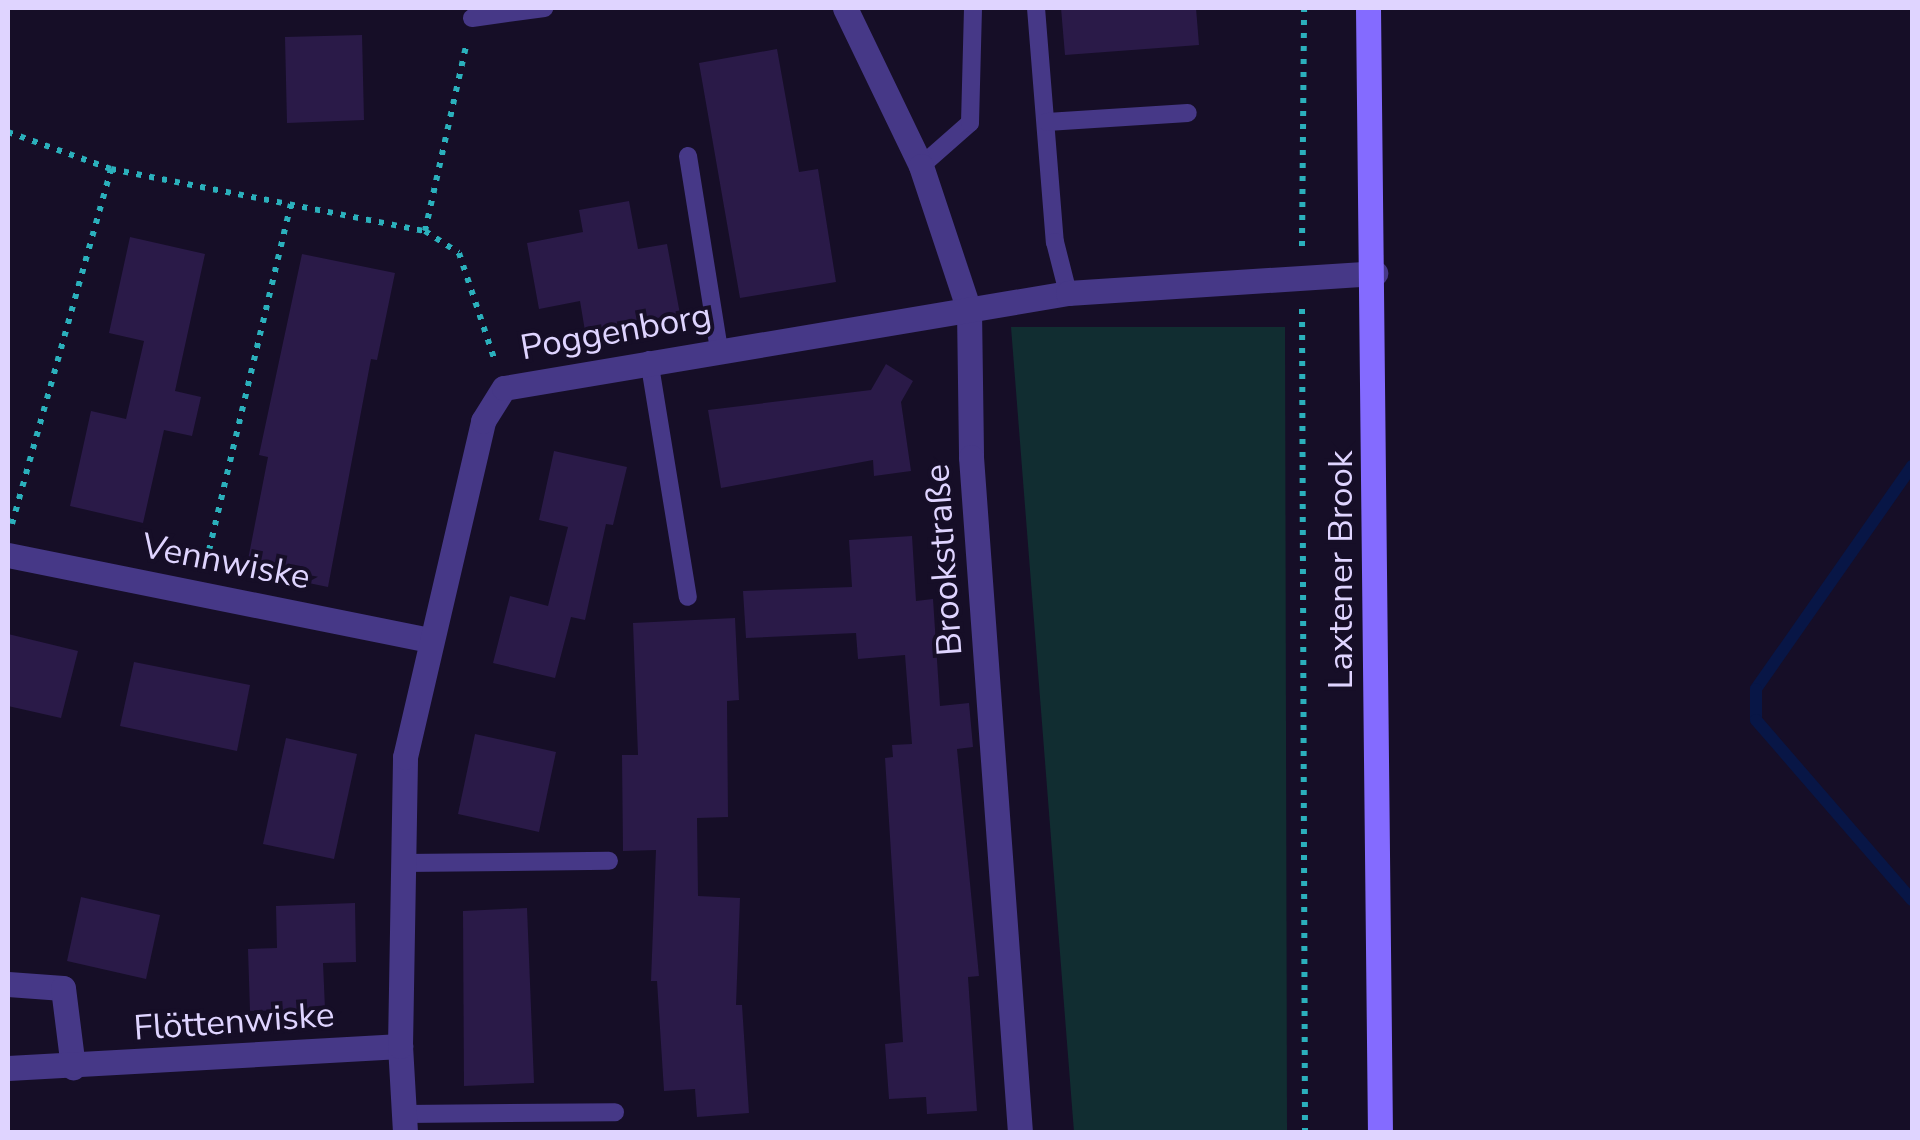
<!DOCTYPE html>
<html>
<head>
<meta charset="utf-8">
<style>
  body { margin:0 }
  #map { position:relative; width:1920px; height:1140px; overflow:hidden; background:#160e27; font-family:"Nunito Sans",sans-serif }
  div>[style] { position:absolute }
  .green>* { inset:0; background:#112d31 }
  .stream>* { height:12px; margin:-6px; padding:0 6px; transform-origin:6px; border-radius:6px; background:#081646 }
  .building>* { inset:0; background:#2a1a48 }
  .path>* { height:6px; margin-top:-3px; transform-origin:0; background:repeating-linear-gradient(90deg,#2bb0bc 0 5px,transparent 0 13px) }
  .lane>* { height:18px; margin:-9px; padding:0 9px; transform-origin:9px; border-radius:9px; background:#463887 }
  .street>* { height:25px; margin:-12.5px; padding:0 12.5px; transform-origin:12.5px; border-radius:12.5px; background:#463887 }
  .secondary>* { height:25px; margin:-12.5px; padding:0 12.5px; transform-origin:12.5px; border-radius:12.5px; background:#846bff }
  span { translate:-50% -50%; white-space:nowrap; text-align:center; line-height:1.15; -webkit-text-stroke:8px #160e27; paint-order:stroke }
  .street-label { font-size:35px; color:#dfd4ff }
  .frame { position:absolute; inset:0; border:10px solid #dfd4ff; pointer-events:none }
</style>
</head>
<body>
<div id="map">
  <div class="green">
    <div style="clip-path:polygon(1011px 327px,1285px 327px,1287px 1132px,1074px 1132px)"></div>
  </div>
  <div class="stream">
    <div style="left:1912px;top:466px;width:272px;rotate:125deg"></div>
    <div style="left:1756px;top:689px;width:31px;rotate:90deg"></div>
    <div style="left:1756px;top:720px;width:238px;rotate:49.1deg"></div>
  </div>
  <div class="building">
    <div style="clip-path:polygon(1061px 8px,1196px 8px,1199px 45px,1065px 55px)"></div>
    <div style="clip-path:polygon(362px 35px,364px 120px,287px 123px,285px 37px)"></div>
    <div style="clip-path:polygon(777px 49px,799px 172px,818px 169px,836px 282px,740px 298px,699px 63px)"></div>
    <div style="clip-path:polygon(629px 201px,638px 249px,667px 244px,680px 314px,585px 331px,580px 301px,539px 309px,527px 243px,583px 232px,579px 210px)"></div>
    <div style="clip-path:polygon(130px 237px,205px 254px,175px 391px,201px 397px,192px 436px,164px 430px,143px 523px,70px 506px,91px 411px,126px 419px,144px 341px,109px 333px)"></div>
    <div style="clip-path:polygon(302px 254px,395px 273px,377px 360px,371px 359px,328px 587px,246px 570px,268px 457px,259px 455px)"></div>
    <div style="clip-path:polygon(886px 364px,913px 381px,901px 402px,911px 471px,874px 476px,873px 460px,721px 488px,708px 410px,871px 390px)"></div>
    <div style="clip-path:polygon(554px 451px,627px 467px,613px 525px,606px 524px,585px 620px,571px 617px,555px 678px,493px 663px,510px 596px,548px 606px,568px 527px,539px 520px)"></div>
    <div style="clip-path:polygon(912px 536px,916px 601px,933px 599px,940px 706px,969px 703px,973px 747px,957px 749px,979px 976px,968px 977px,977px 1111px,927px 1114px,926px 1097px,889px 1099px,885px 1044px,903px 1042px,885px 758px,893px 757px,892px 745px,912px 744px,905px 655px,858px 659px,856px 633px,746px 638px,743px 591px,852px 587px,849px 540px)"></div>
    <div style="clip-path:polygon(735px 618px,739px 700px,727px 701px,728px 817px,697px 818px,698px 896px,740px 898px,736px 1005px,742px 1005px,749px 1113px,697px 1117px,695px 1089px,664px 1091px,657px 981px,651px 981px,656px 850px,623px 851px,622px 755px,638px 755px,633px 623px)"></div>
    <div style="clip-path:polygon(8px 634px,78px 651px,61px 718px,8px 706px)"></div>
    <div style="clip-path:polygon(134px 662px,250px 685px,237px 751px,120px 726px)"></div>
    <div style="clip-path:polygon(475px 734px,556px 752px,539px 832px,458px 814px)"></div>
    <div style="clip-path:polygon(286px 738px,357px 754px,334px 859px,263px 844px)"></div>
    <div style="clip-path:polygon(81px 897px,160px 915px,146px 979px,67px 961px)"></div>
    <div style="clip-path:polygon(355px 903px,356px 962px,323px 963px,325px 1009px,250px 1011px,248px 949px,277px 948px,276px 906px)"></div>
    <div style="clip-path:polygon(527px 908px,534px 1083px,464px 1086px,463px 911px)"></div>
  </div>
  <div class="path">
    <div style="left:8px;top:132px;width:109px;rotate:19.8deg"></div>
    <div style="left:111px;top:169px;width:320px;rotate:11.2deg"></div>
    <div style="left:425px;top:231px;width:194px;rotate:-77.5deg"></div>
    <div style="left:425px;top:231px;width:40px;rotate:32.9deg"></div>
    <div style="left:459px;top:253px;width:114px;rotate:71.6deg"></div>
    <div style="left:1302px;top:246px;width:238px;rotate:-89.5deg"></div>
    <div style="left:1302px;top:309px;width:823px;rotate:89.79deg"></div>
    <div style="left:12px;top:524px;width:369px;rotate:-74.4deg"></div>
    <div style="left:206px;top:563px;width:369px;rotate:-76.7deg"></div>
  </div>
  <div class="lane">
    <div style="left:1036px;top:8px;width:235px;rotate:85.4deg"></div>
    <div style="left:1055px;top:242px;width:53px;rotate:75.7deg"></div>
    <div style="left:472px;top:18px;width:73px;rotate:-7.9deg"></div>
    <div style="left:1047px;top:122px;width:141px;rotate:-3.7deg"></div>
    <div style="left:688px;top:156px;width:196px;rotate:80.9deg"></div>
    <div style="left:921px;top:166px;width:65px;rotate:-41.3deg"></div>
    <div style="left:970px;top:123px;width:115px;rotate:-88.5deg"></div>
    <div style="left:649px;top:360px;width:240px;rotate:80.7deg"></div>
    <div style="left:403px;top:863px;width:206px;rotate:-0.6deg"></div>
    <div style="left:404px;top:1114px;width:211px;rotate:-0.5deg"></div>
  </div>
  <div class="street">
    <div style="left:845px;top:8px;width:175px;rotate:64.3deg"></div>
    <div style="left:921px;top:166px;width:152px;rotate:71.6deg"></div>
    <div style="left:969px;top:310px;width:147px;rotate:89.2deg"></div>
    <div style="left:971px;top:457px;width:677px;rotate:85.85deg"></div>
    <div style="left:8px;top:555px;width:430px;rotate:11.4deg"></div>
    <div style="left:8px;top:984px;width:55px;rotate:4.2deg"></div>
    <div style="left:63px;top:988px;width:80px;rotate:82.8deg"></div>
    <div style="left:8px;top:1068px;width:393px;rotate:-3.2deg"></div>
    <div style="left:405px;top:1132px;width:86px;rotate:-93.3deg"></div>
    <div style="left:400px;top:1046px;width:289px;rotate:-89deg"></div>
    <div style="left:405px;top:757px;width:345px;rotate:-76.9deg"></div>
    <div style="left:483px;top:421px;width:39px;rotate:-58deg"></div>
    <div style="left:504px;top:388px;width:572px;rotate:-9.56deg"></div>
    <div style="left:1068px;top:293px;width:308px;rotate:-3.7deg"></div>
  </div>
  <div class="secondary">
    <div style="left:1368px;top:8px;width:1124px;rotate:89.39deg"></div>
  </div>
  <div class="street-label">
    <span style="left:616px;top:332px;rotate:-10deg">Poggenborg</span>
    <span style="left:944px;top:560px;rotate:-94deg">Brookstraße</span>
    <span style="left:226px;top:562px;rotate:11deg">Vennwiske</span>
    <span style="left:1341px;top:570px;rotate:-90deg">Laxtener Brook</span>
    <span style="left:234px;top:1022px;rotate:-4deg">Flöttenwiske</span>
  </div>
  <div class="frame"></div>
</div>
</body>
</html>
